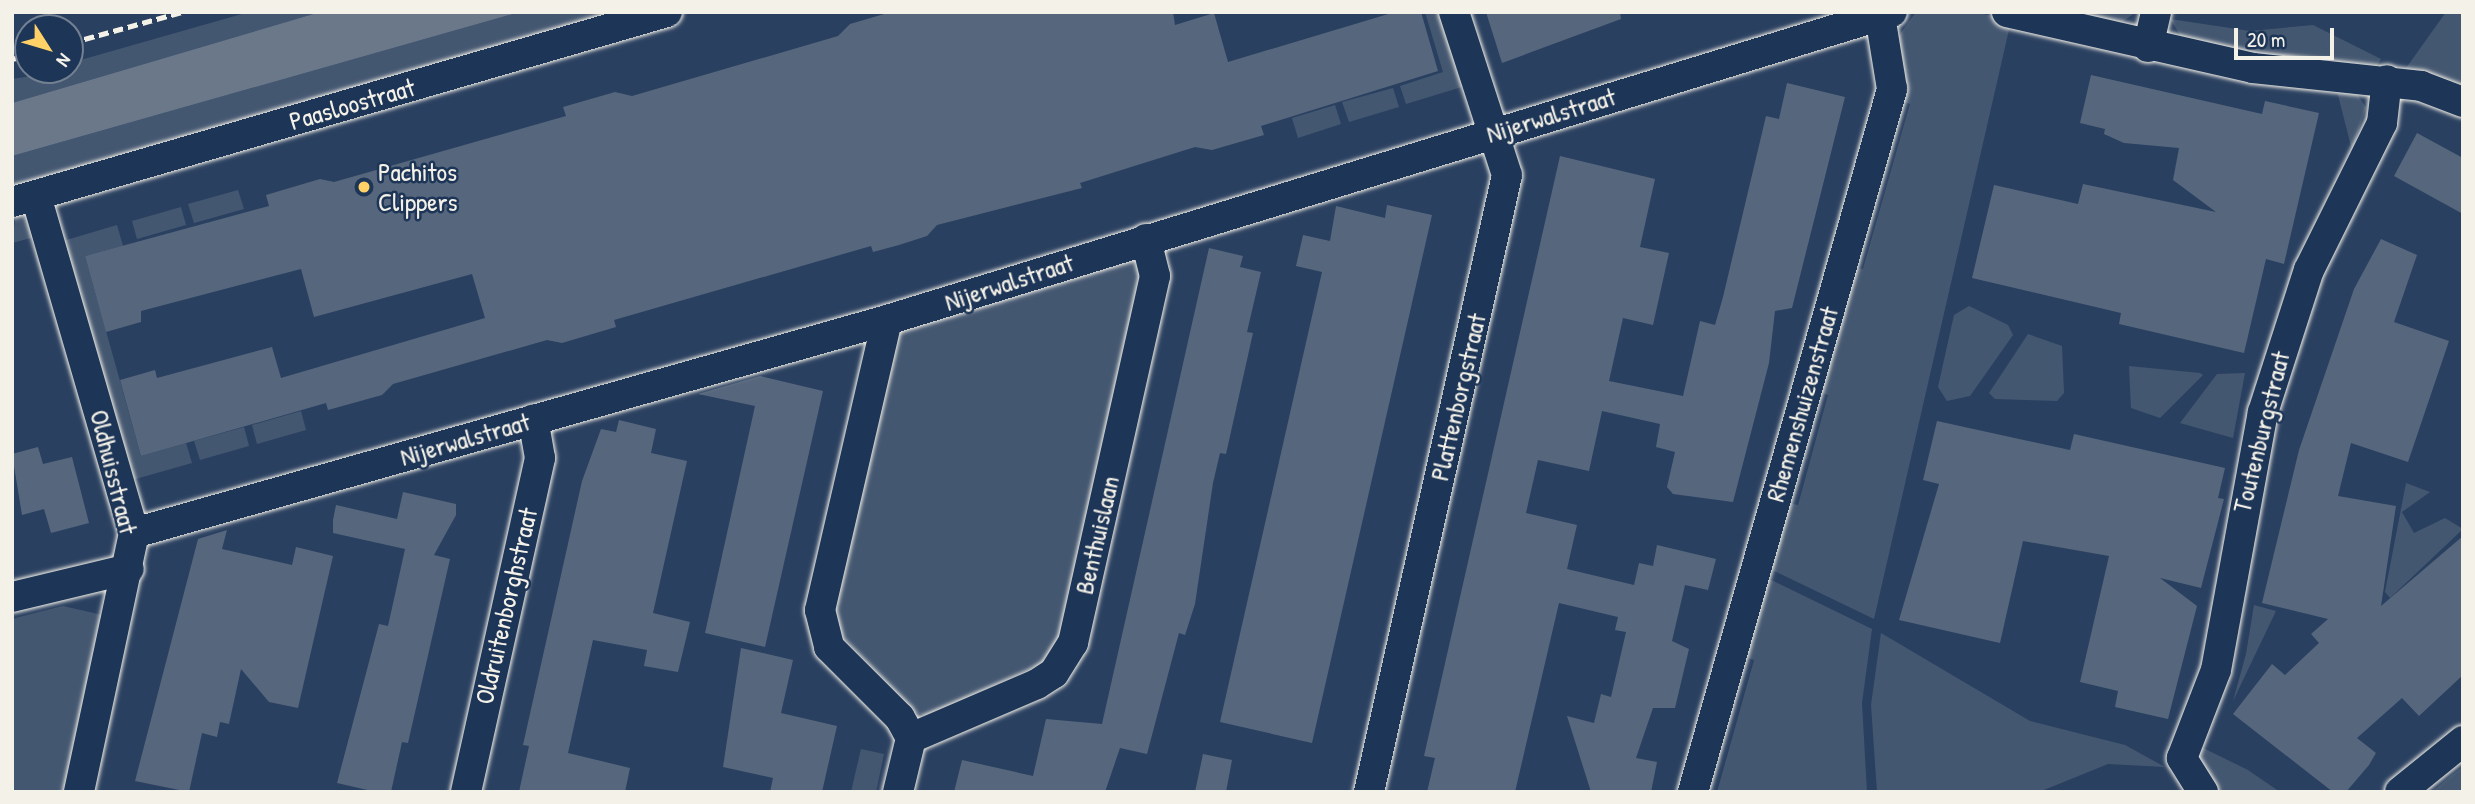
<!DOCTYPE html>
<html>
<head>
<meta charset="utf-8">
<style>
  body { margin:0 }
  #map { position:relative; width:2475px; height:804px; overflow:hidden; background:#2a4060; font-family:"Patrick Hand",sans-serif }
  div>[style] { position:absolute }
  .green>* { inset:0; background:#445771 }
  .water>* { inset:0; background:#6a788a }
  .building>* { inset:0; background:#56677d }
  .roads { filter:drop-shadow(0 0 2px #f4f1e8) drop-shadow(0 0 2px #f4f1e8) }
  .minor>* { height:30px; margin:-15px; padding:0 15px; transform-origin:15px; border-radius:15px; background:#1d3557 }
  .rail>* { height:5px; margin-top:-2.5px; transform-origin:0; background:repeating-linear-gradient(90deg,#f4f1e8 0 10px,transparent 0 15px) }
  .dots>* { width:19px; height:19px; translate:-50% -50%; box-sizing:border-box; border:4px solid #1d3557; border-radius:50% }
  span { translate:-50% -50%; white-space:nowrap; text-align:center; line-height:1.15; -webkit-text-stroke:5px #1d3557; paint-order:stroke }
  .street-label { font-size:26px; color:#f4f1e8 }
  .poi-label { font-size:26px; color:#f4f1e8 }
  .left { translate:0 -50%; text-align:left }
  .frame { position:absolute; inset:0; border:14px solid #f4f1e8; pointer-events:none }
  .north { position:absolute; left:14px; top:14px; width:70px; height:70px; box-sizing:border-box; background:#1d3557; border:2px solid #738091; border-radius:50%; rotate:127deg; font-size:19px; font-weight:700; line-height:28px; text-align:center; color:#f4f1e8 }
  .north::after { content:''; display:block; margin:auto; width:24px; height:32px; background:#ffd166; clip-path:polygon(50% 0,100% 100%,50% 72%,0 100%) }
  .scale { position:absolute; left:2234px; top:28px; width:100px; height:32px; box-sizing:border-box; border:4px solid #f4f1e8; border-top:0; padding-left:9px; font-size:21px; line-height:24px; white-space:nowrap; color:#f4f1e8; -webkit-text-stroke:5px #1d3557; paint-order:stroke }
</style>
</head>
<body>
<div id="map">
  <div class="green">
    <div style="clip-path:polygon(249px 12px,320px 12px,12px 103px,12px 79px,70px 70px,70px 63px)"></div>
    <div style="clip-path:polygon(520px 12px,624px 12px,12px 190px,12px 156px)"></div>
    <div style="clip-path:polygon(1425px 12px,1443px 12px,1465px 86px,1406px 104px,1400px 86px,1443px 72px)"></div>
    <div style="clip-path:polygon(1916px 12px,1976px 12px,2011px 21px,1874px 619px,1770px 569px,1788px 503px,1798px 505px,1828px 395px,1819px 392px,1854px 268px,1863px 269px,1910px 104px,1901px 101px,1905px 72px,1898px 37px)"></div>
    <div style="clip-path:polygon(2049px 12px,2136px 12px,2121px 23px)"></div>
    <div style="clip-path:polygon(2446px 12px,2463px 12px,2463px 90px,2404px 71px)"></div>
    <div style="clip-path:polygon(2170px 19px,2250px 31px,2313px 25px,2381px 59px,2376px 67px,2259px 56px,2184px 41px)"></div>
    <div style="clip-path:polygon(2335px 83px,2354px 89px,2366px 108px,2352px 150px)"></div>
    <div style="clip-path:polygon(1393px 88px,1399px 107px,1349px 122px,1342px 102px)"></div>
    <div style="clip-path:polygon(1335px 105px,1341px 124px,1298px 138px,1292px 118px)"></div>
    <div style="clip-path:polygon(238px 190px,244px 209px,194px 223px,188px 204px)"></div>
    <div style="clip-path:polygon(181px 207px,186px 225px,137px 239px,132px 221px)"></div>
    <div style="clip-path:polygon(16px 213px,31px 221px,39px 236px,12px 243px)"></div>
    <div style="clip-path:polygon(117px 225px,123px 246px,85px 256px,141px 456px,186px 443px,192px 463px,132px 480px,63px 241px)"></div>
    <div style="clip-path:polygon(1132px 260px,1143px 273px,1055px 657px,927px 716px,915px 712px,831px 624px,900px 327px)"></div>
    <div style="clip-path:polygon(1969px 306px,2008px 325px,2013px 335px,1970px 396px,1947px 401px,1938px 387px,1954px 315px)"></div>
    <div style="clip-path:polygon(2028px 334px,2062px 346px,2064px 393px,2057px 401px,1995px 399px,1989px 393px)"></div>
    <div style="clip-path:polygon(2129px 366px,2200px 373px,2203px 375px,2160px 418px,2131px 408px)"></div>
    <div style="clip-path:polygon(2245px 373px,2233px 438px,2180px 423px,2217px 374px)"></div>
    <div style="clip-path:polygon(301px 411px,306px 430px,257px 444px,252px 425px)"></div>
    <div style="clip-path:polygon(244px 427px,249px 446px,200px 460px,194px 441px)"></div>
    <div style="clip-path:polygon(2406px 483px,2430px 492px,2402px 512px,2414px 533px,2445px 518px,2463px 529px,2390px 598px,2385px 592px)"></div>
    <div style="clip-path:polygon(1767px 578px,1872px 629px,1862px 703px,1867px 792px,1717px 792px,1754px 660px,1745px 657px)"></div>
    <div style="clip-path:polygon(2254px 605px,2276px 611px,2233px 701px,2246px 654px)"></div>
    <div style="clip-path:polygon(63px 606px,107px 616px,67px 792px,12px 792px,12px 619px)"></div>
    <div style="clip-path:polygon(1881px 633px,2030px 721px,2125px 745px,2165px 767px,2108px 764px,2039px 792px,1877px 792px,1871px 705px)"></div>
    <div style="clip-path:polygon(2199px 746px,2248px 770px,2280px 792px,2216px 792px,2198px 756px)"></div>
    <div style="clip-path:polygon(861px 749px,884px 754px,876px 792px,851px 792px)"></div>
    <div style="clip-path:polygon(2463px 767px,2463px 792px,2432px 792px,2452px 775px)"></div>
  </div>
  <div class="water">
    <div style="clip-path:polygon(320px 12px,520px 12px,12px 156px,12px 103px)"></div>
  </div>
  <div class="building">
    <div style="clip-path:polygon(891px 12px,1173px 12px,1175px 25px,1214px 13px,1228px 62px,1395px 12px,1421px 12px,1438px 71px,1261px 126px,1264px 135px,1212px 150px,1195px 147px,1080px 183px,1082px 188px,937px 225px,927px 236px,899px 245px,873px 252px,871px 246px,614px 320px,616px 327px,562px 343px,547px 340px,393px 384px,382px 395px,328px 410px,326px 403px,141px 456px,120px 380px,155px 370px,157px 378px,272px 347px,281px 378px,485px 318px,472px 274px,314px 317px,301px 269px,141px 311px,141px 322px,106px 332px,85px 256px,269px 206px,266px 195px,320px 179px,334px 182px,566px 116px,563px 107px,615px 92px,632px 96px,838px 36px,850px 24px)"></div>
    <div style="clip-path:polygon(1486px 12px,1620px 12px,1621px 19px,1502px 63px)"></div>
    <div style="clip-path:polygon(2091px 75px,2262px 114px,2265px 101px,2319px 113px,2284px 264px,2266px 259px,2244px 353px,2119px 324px,2121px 313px,1972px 278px,1994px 185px,2078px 204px,2083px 184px,2216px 212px,2173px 180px,2179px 148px,2124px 143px,2104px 134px,2105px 129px,2080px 123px)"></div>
    <div style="clip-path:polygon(1787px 83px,1845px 97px,1792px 308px,1775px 311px,1769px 363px,1733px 502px,1673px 494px,1667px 487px,1675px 452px,1656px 447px,1660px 424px,1602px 411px,1589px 471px,1538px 460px,1526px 513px,1577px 525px,1567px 569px,1634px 585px,1639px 563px,1653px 566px,1657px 545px,1716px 559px,1708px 590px,1685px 585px,1672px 641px,1689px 649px,1675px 708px,1653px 708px,1636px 758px,1657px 762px,1651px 792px,1591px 792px,1567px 716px,1594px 723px,1601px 694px,1611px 697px,1626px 632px,1615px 630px,1618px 617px,1559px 603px,1515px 792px,1427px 792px,1435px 758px,1424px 756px,1560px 156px,1655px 179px,1640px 247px,1669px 253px,1653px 325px,1623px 318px,1609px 381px,1683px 396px,1700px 321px,1715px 325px,1723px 297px,1766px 116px,1779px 119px)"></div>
    <div style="clip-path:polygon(2417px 133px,2463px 158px,2463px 214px,2394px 176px)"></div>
    <div style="clip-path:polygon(1387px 205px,1432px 215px,1312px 743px,1220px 722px,1322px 272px,1296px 266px,1303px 235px,1330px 241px,1336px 206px,1385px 218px)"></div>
    <div style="clip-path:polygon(2381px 239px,2417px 255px,2394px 322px,2449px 341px,2408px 462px,2351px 443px,2338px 496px,2396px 506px,2381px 606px,2463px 536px,2463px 675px,2419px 716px,2402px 698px,2357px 738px,2376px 753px,2369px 765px,2346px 792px,2333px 792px,2233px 714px,2272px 664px,2285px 675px,2319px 643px,2311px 634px,2328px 619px,2262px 603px,2299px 450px,2354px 289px)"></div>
    <div style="clip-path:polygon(1209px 248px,1243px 256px,1240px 267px,1261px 272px,1247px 332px,1253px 333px,1226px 454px,1220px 453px,1213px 483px,1195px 604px,1185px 635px,1179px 633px,1147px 754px,1120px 748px,1105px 792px,954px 792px,962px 760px,1033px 776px,1046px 719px,1102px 724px)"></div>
    <div style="clip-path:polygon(760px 376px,823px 391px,765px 647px,705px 633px,755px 406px,698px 394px)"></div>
    <div style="clip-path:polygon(619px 420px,656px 429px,651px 453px,687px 461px,653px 613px,690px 622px,678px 672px,644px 666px,647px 650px,593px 640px,568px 753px,630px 768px,625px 792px,519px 792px,529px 746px,523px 745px,582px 481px,601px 429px,616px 432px)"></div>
    <div style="clip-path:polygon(1937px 421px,2070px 450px,2074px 434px,2225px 468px,2218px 498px,2224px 499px,2201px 588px,2160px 578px,2197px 606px,2168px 719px,2115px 707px,2118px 691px,2080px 682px,2109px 556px,2023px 541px,2000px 643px,1899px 620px,1939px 484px,1923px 480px)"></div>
    <div style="clip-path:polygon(38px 447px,43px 464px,72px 457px,89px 523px,51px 533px,44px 509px,22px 515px,12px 454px)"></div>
    <div style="clip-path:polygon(403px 492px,456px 504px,456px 515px,434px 555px,450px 559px,408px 743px,402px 742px,391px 792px,376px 792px,337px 783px,379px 624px,388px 626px,405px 549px,333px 533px,333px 520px,336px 505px,397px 519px)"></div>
    <div style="clip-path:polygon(227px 530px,222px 549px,292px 565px,296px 547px,333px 556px,298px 708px,269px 702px,241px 669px,229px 724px,220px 722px,217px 737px,202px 733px,189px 792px,135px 781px,198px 539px)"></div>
    <div style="clip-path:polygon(741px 648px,793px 660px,781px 713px,837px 726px,822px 792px,770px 792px,773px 778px,723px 767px)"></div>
    <div style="clip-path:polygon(1203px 754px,1232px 760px,1226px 792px,1195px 792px)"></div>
  </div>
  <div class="roads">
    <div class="minor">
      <div style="left:2007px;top:12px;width:252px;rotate:12.8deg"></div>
      <div style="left:2253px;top:68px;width:169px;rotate:6.1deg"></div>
      <div style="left:2421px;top:86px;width:45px;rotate:20.9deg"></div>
      <div style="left:2148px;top:47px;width:36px;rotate:-77deg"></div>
      <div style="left:36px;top:196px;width:351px;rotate:73.8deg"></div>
      <div style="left:134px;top:533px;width:265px;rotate:102deg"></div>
      <div style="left:12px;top:202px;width:682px;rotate:-16.18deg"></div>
      <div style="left:887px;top:320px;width:298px;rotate:103deg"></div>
      <div style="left:820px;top:610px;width:38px;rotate:76deg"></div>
      <div style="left:829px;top:647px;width:100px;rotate:45deg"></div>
      <div style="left:900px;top:718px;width:23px;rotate:61deg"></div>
      <div style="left:911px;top:738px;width:56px;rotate:103.5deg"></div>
      <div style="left:134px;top:533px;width:783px;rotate:-15.79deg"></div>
      <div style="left:887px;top:320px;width:1051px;rotate:-17.04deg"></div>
      <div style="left:12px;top:597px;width:120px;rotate:-13.5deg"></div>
      <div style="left:911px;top:738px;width:137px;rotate:-23.2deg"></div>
      <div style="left:1037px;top:684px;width:20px;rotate:-33deg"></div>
      <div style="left:1054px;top:673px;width:36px;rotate:-58deg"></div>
      <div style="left:1073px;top:643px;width:376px;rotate:-77.4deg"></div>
      <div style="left:1155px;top:276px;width:38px;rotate:-104deg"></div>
      <div style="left:466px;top:792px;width:342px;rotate:-77.5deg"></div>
      <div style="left:540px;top:458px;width:39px;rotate:-100deg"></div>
      <div style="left:1369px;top:792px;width:632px;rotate:-77.39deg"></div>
      <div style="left:1507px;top:175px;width:171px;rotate:-108deg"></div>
      <div style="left:1693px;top:792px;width:731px;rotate:-74.19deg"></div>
      <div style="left:1892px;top:89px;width:74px;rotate:-99.3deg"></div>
      <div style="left:2203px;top:792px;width:40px;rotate:-122deg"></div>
      <div style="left:2182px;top:758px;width:94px;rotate:-68.9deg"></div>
      <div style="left:2216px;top:670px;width:262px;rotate:-79.7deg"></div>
      <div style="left:2263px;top:412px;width:149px;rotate:-72.1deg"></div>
      <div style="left:2309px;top:270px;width:164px;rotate:-63.6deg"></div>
      <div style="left:2382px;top:123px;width:43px;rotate:-83.4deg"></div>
      <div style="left:2400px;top:792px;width:81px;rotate:-39deg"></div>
    </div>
  </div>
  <div class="rail">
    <div style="left:70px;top:43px;width:116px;rotate:-15.5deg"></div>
    <div style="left:12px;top:59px;width:16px;rotate:-14deg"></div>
  </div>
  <div class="dots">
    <div style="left:364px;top:187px;background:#ffd166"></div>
  </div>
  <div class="street-label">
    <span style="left:352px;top:104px;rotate:-16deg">Paasloostraat</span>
    <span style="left:1551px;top:115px;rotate:-17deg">Nijerwalstraat</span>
    <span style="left:1009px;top:282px;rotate:-18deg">Nijerwalstraat</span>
    <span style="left:1458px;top:397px;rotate:-77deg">Plattenborgstraat</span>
    <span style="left:1802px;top:404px;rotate:-74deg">Rhemenshuizenstraat</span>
    <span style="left:2261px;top:432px;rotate:-76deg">Toutenburgstraat</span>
    <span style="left:465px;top:439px;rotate:-16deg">Nijerwalstraat</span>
    <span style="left:114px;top:472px;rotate:76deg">Oldhuisstraat</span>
    <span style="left:1097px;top:535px;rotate:-77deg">Benthuislaan</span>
    <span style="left:506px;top:606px;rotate:-77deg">Oldruitenborghstraat</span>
  </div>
  <div class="poi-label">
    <span class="left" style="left:378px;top:187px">Pachitos<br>Clippers</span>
  </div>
  <div class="frame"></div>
  <div class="north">N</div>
  <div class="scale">20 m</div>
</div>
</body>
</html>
